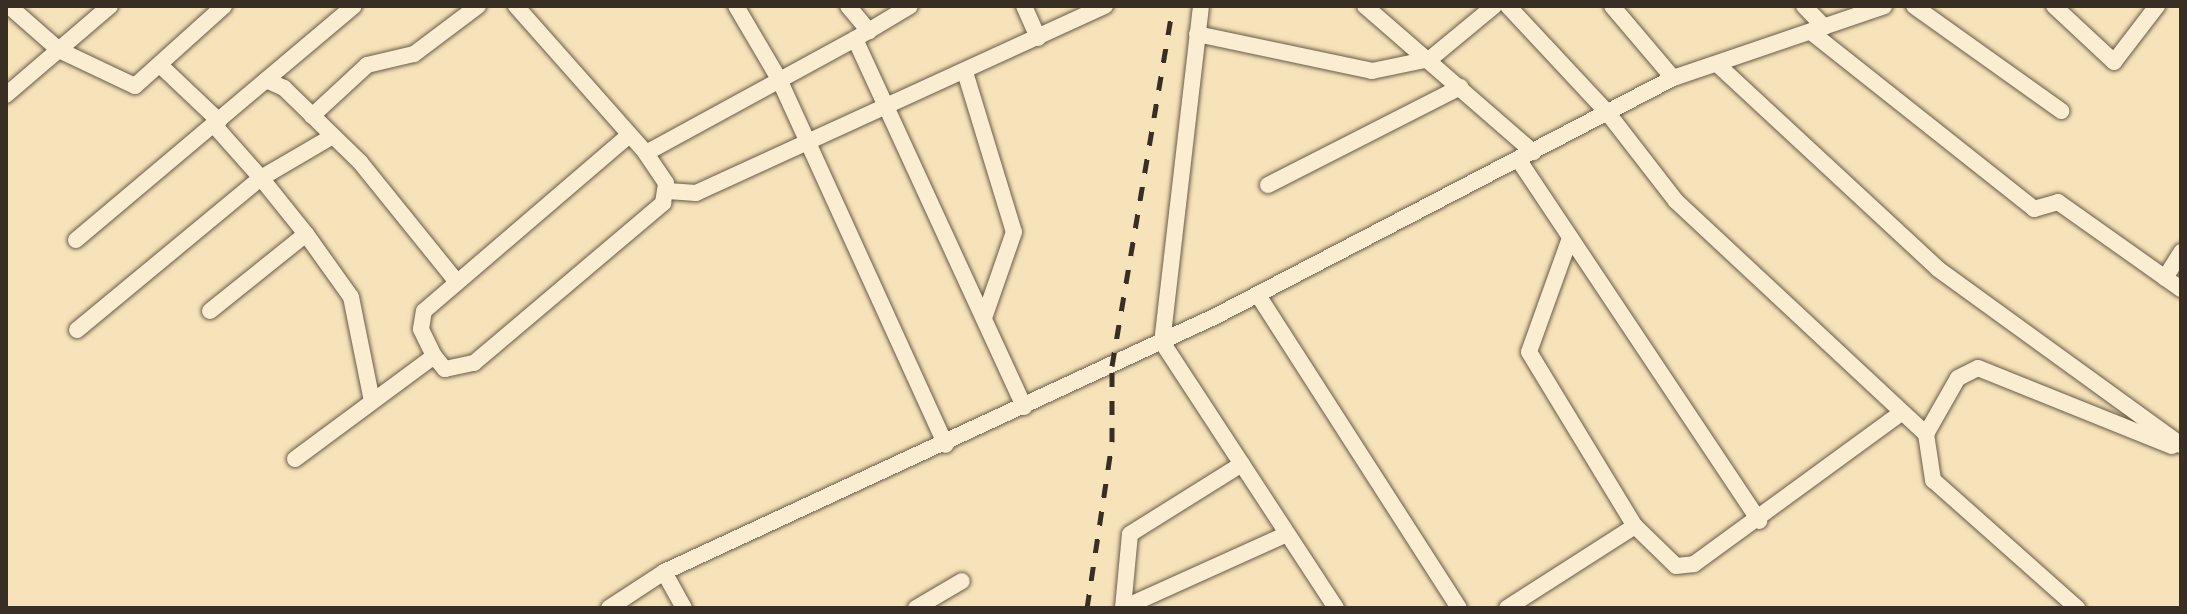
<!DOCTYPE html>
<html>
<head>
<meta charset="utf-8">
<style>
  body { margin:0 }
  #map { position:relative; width:2187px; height:614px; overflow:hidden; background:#f7e3b9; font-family:"IM FELL Double Pica",serif }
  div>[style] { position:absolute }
  .roads { filter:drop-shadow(0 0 2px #685b49) drop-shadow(0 0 2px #685b49) }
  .minor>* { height:16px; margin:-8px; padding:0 8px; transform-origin:8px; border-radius:8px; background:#faedd2 }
  .rail>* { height:5px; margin-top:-2.5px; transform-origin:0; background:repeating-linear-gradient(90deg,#382e24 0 14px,transparent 0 28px) }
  span { translate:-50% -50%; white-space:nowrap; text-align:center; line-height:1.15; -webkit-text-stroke:7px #faedd2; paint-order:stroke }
  .frame { position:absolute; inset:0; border:8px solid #382e24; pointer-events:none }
</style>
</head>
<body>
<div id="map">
  <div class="roads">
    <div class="minor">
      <div style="left:9px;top:6px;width:67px;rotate:41.3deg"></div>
      <div style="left:59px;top:50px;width:84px;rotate:25.3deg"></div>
      <div style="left:135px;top:86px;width:120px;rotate:-42deg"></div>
      <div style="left:516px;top:6px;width:196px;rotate:48.5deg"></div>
      <div style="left:646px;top:153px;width:238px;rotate:-28.6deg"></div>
      <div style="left:855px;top:39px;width:405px;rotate:65.3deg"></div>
      <div style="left:736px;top:6px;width:85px;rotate:59.5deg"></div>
      <div style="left:779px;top:79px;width:402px;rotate:65.5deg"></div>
      <div style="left:848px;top:6px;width:33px;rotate:50deg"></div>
      <div style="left:1024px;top:6px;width:35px;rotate:66deg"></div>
      <div style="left:1201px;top:6px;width:338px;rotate:96.6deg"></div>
      <div style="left:1162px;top:342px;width:318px;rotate:56.8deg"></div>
      <div style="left:1365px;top:6px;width:223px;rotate:41deg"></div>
      <div style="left:1508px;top:6px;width:145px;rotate:47deg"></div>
      <div style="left:1607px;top:112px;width:113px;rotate:52.2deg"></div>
      <div style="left:1676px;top:201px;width:342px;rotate:43deg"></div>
      <div style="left:1926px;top:434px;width:47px;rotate:81.3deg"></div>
      <div style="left:1933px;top:480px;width:193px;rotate:41.6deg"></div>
      <div style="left:1612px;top:6px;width:94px;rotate:49.7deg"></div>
      <div style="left:1804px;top:6px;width:29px;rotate:46deg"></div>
      <div style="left:1914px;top:6px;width:181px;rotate:35.5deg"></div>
      <div style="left:2054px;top:6px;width:82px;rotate:43deg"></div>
      <div style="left:2114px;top:62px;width:71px;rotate:-52.5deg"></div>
      <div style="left:1811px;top:32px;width:285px;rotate:38.4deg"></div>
      <div style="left:2034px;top:209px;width:25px;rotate:-16deg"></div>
      <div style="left:2058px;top:202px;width:151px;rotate:35.3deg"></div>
      <div style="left:1197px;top:34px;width:179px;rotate:11.9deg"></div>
      <div style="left:1372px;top:71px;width:59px;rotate:-11.7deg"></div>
      <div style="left:1430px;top:59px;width:83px;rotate:-39.6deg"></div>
      <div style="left:855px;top:39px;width:64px;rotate:-31deg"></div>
      <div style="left:1717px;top:64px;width:301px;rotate:42.8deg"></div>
      <div style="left:1938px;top:269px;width:300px;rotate:35.9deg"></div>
      <div style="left:161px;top:66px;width:80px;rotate:43.5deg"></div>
      <div style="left:965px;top:72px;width:167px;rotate:73deg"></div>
      <div style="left:1014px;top:232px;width:91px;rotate:109.2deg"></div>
      <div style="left:266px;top:80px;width:20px;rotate:24deg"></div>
      <div style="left:284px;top:88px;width:106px;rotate:44.2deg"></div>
      <div style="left:360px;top:162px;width:154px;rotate:51.1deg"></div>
      <div style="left:6px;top:95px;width:137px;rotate:-40.6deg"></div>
      <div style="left:312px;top:116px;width:75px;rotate:-42.8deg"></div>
      <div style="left:367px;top:65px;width:48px;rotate:-13.2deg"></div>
      <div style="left:414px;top:54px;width:80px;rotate:-36.9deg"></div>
      <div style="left:1518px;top:159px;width:435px;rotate:56.3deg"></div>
      <div style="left:1268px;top:185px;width:216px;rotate:-27deg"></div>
      <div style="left:668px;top:191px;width:28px;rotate:4deg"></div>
      <div style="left:696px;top:193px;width:450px;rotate:-24.6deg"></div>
      <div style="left:306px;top:234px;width:77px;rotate:54.5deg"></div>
      <div style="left:351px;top:297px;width:106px;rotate:78.6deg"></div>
      <div style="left:1570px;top:238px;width:121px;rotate:109.8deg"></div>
      <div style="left:1529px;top:352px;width:204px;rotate:58.7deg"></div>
      <div style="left:76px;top:240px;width:363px;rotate:-40.1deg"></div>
      <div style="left:2165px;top:278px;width:31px;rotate:-58deg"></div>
      <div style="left:1258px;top:295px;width:372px;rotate:57.3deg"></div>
      <div style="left:210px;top:311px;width:123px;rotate:-38.7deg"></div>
      <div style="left:306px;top:234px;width:72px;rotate:-128.8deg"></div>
      <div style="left:261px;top:178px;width:83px;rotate:-30.3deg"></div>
      <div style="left:77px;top:330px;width:239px;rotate:-39.6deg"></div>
      <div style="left:261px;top:178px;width:71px;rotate:-131.6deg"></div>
      <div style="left:434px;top:356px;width:17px;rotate:50deg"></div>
      <div style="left:445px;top:369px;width:30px;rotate:-12deg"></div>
      <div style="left:474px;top:363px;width:248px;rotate:-40.2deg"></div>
      <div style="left:663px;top:203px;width:20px;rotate:-81deg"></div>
      <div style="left:666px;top:183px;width:36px;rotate:-124deg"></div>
      <div style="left:1926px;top:434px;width:64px;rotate:-60.3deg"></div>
      <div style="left:1958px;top:378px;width:22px;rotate:-27deg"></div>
      <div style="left:1978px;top:368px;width:209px;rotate:21.9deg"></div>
      <div style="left:295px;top:459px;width:173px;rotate:-36.5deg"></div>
      <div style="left:434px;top:356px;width:30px;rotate:-116deg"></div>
      <div style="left:421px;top:329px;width:18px;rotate:-81deg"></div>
      <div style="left:424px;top:311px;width:269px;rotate:-40.6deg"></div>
      <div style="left:664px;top:572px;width:41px;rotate:60.9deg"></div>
      <div style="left:609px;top:608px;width:66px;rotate:-33.2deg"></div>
      <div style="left:664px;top:572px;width:608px;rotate:-24.88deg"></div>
      <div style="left:1216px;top:316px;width:515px;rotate:-27.51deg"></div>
      <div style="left:1673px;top:78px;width:223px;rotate:-18.8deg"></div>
      <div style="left:916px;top:608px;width:53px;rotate:-30.4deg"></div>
      <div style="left:1123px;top:608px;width:74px;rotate:-84.6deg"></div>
      <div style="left:1130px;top:534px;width:132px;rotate:-32deg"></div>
      <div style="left:1123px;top:608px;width:180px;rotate:-24.3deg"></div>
      <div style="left:1507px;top:608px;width:152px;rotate:-32.6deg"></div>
      <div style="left:1635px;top:526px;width:57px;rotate:44.3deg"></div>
      <div style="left:1676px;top:566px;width:18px;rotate:-6deg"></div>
      <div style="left:1694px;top:564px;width:255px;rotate:-36.1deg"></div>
    </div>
  </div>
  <div class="rail">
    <div style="left:1087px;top:608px;width:168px;rotate:-81.4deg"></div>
    <div style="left:1112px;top:442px;width:76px;rotate:-90deg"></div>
    <div style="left:1112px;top:366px;width:365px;rotate:-80.4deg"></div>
  </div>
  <div class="frame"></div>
</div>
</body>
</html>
